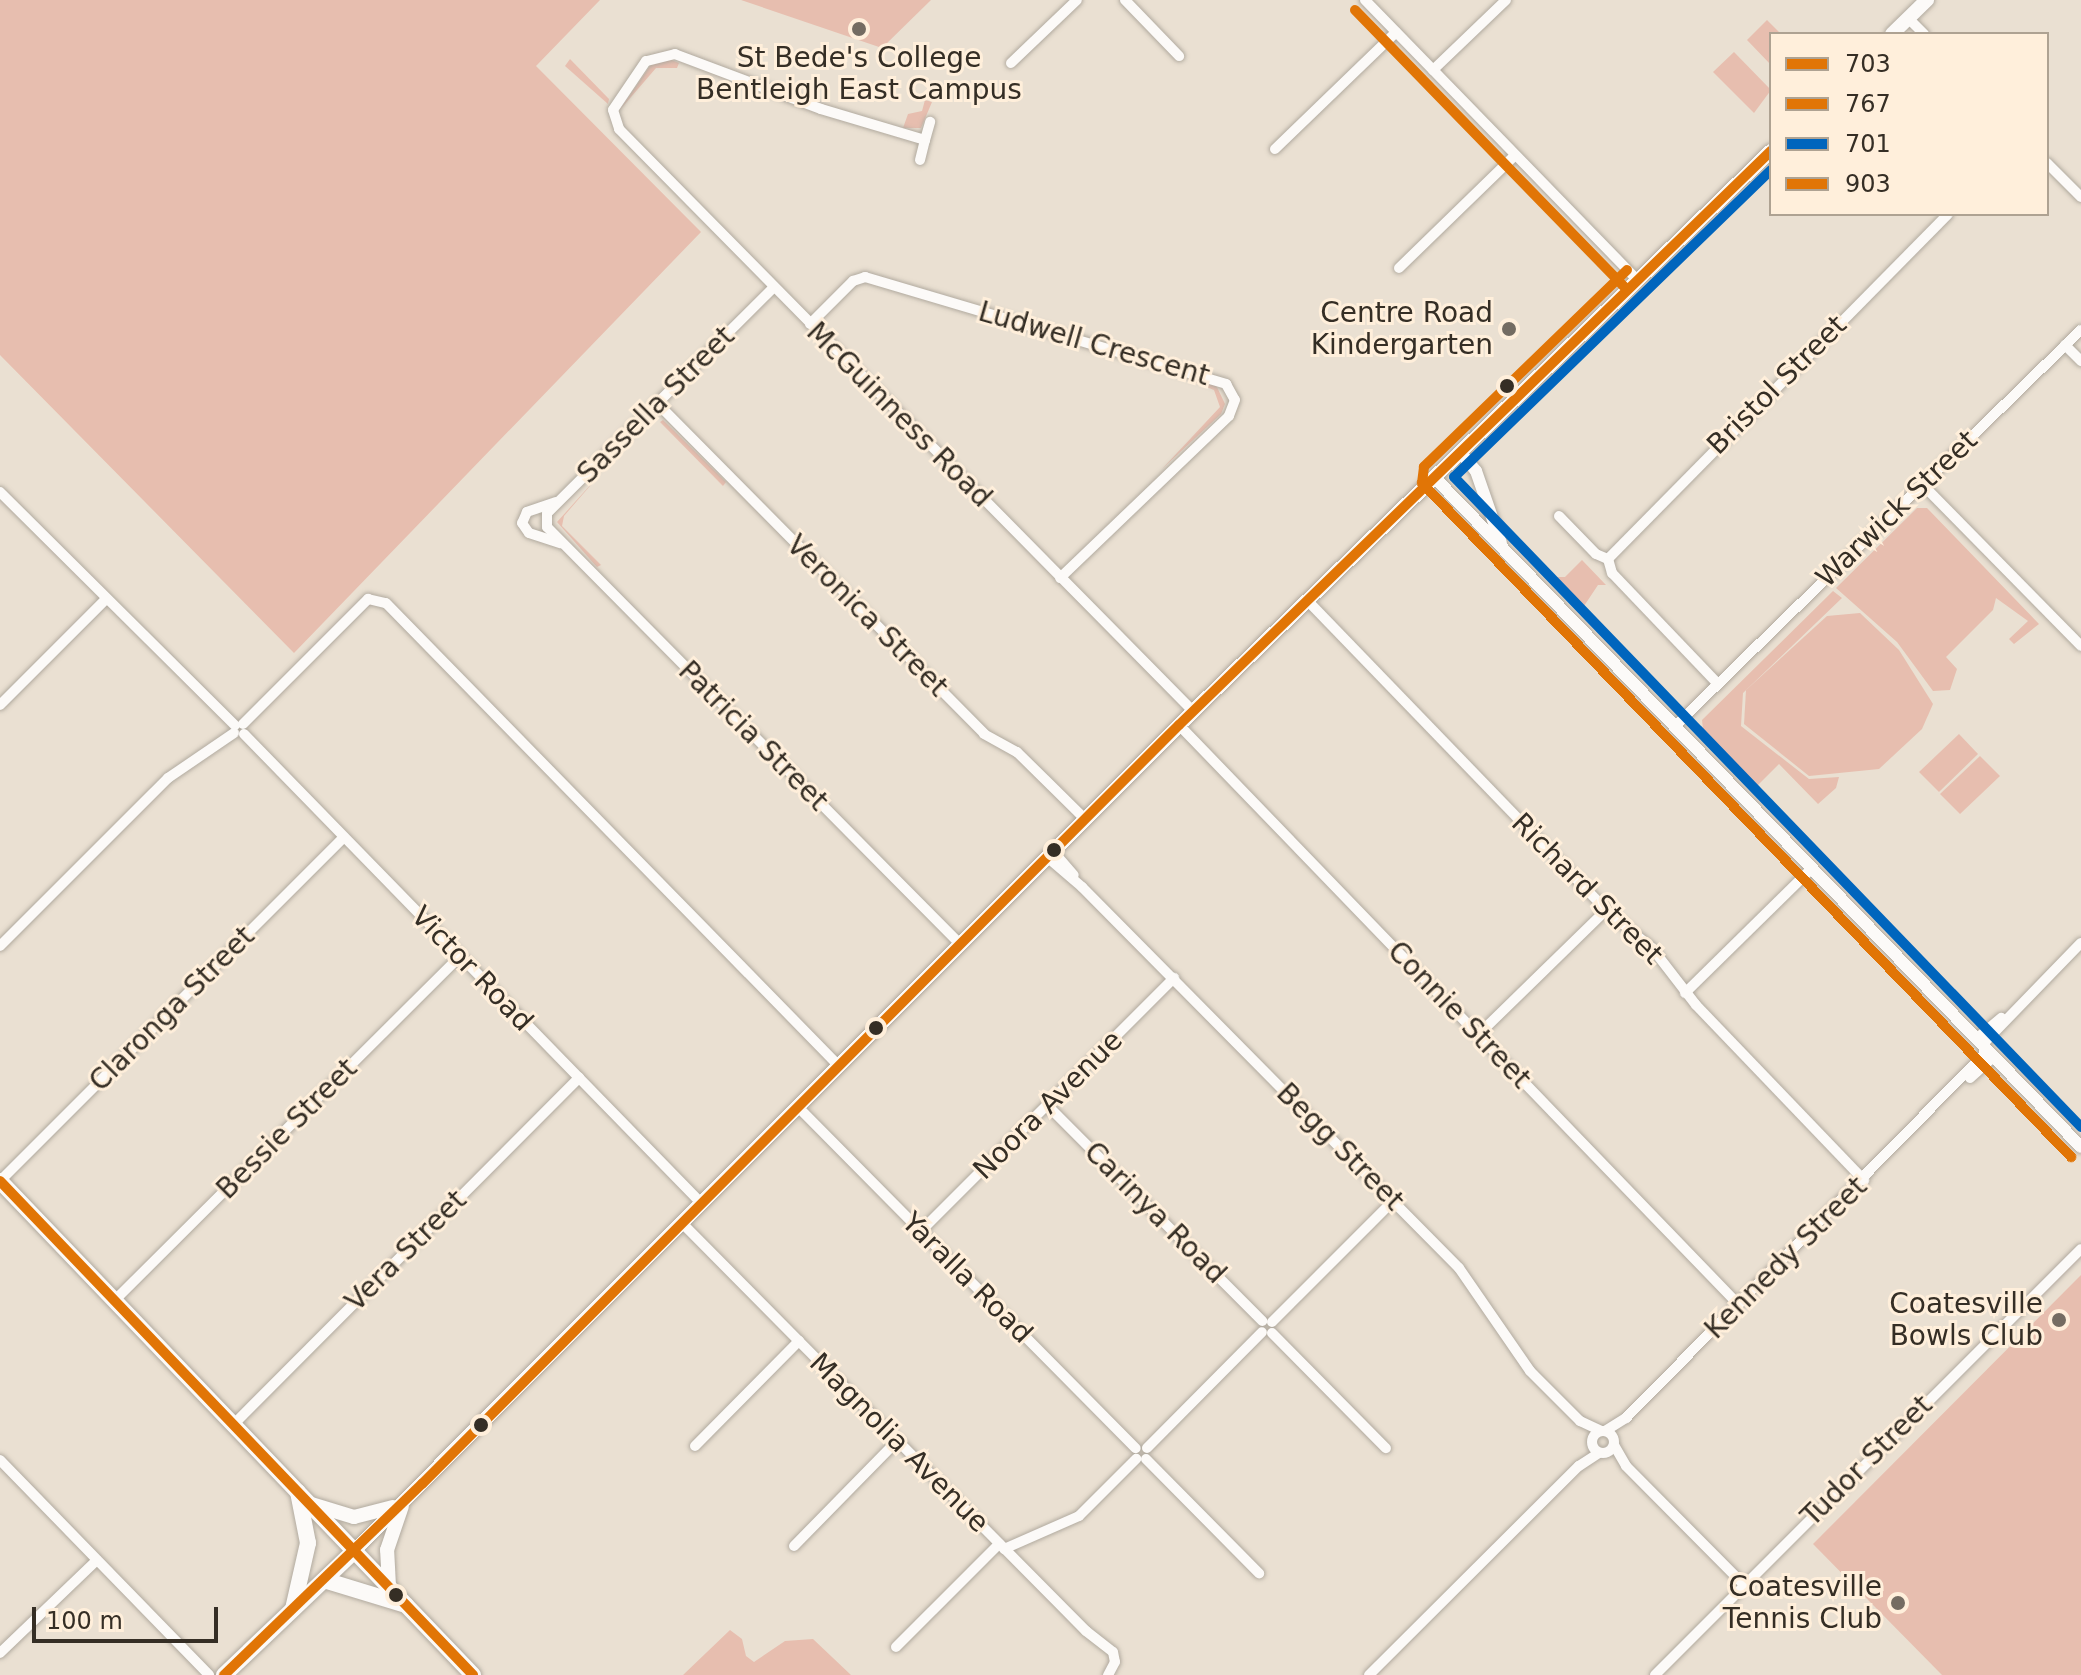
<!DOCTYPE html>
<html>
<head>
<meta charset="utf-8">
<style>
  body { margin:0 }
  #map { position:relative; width:2081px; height:1675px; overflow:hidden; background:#eae0d2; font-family:"DejaVu Sans",sans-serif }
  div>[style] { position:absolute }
  .green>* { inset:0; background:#e7beaf }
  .roads { filter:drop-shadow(0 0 2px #b1aa9f) drop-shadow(0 0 2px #b1aa9f) }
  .minor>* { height:10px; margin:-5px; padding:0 5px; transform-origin:5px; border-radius:5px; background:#fcfaf8 }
  .minor>.ring { margin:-5px; padding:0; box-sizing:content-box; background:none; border:10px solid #fcfaf8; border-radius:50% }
  .tertiary>* { height:12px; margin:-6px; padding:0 6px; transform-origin:6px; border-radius:6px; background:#fcfaf8 }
  .secondary>* { height:14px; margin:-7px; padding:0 7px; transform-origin:7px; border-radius:7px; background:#fcfaf8 }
  .primary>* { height:16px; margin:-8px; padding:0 8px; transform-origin:8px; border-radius:8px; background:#fcfaf8 }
  .trunk>* { height:16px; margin:-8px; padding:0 8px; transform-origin:8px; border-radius:8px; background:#fcfaf8 }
  .bus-1>* { height:10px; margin:-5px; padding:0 5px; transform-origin:5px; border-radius:5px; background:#e17506 }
  .bus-2>* { height:10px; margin:-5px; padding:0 5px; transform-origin:5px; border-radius:5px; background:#e17506 }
  .bus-3>* { height:10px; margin:-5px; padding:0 5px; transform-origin:5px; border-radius:5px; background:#0065bd }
  .bus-4>* { height:10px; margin:-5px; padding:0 5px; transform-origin:5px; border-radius:5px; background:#e17506 }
  .dots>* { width:22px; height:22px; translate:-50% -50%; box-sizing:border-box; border:4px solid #ffefdb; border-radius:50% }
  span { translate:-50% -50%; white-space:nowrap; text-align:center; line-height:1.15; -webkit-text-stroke:6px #ffefdb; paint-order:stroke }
  .poi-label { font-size:28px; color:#352e25 }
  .right { translate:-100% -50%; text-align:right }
  .street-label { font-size:28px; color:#352e25 }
  .legend { position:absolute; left:1769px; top:32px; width:280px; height:184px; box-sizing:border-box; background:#ffefdb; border:2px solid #aea292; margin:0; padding:10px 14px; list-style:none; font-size:24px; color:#352e25 }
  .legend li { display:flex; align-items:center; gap:16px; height:40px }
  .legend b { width:40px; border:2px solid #aea292 }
  .scale { position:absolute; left:32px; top:1607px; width:186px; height:36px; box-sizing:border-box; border:4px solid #352e25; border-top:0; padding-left:10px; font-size:24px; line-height:28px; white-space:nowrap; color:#352e25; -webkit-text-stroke:6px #ffefdb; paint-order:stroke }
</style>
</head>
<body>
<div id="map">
  <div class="green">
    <div style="clip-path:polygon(0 0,600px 0,536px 66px,701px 232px,294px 653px,0 355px)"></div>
    <div style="clip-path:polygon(741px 0,931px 0,882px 48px)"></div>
    <div style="clip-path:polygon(1767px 20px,1781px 34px,1771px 34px,1771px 65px,1747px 40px)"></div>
    <div style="clip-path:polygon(1734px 52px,1771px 90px,1754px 113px,1713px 72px)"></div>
    <div style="clip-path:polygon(570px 59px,609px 99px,608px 104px,565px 66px)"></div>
    <div style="clip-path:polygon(669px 59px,679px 63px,677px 68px,656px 68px,619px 111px,652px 63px)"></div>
    <div style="clip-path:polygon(925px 100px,932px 102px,921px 128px,903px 128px,908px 114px,922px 111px)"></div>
    <div style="clip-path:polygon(1184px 378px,1216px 385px,1225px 404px,1221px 414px,1162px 469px,1220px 407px,1214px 390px)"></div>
    <div style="clip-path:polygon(663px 420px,726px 482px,723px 486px,660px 422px)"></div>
    <div style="clip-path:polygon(602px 472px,564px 516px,562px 526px,601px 565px,597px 567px,557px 522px)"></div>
    <div style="clip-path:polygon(1917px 508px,1927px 508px,2039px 624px,2014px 644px,2009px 639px,2028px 621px,1996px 598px,1993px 610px,1946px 657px,1957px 669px,1950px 690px,1933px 691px,1897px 642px,1836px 588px)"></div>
    <div style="clip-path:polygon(1582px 560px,1606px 585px,1598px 585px,1584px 606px,1557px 577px,1565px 577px)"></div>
    <div style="clip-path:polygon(1833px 591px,1842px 598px,1743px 693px,1741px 726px,1809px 779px,1839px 777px,1836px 788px,1818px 804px,1779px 764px,1757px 786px,1703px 729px,1702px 720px)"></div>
    <div style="clip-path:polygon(1860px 613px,1899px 650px,1933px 704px,1922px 729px,1879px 769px,1809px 776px,1744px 724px,1746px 690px,1827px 616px)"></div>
    <div style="clip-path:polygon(1959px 734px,1978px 754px,1939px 792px,1919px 772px)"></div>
    <div style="clip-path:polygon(1980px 756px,2000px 776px,1960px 814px,1940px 794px)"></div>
    <div style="clip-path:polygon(2081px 1275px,2081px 1675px,1942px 1675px,1813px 1544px)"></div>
    <div style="clip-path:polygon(730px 1630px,742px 1639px,746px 1656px,754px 1662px,785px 1641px,813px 1639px,851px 1675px,683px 1675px)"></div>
  </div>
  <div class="roads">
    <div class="minor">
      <div style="left:1125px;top:0;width:78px;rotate:46deg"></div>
      <div style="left:1365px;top:0;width:390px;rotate:45.8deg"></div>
      <div style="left:1908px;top:18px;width:23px;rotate:45deg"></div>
      <div style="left:1011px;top:63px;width:91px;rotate:-43.7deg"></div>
      <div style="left:1433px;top:70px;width:101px;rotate:-43.8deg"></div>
      <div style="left:925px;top:140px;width:19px;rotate:-74deg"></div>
      <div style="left:1275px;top:149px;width:168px;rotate:-44deg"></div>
      <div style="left:920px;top:160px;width:21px;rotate:-76deg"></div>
      <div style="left:925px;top:140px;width:109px;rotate:-163.4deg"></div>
      <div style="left:821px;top:109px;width:156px;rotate:-159.4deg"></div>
      <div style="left:675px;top:54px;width:30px;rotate:166deg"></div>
      <div style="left:646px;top:61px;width:59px;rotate:124deg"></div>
      <div style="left:613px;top:110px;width:20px;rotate:72deg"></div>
      <div style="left:619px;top:129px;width:817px;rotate:45.4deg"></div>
      <div style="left:2047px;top:163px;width:48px;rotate:45deg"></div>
      <div style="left:1399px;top:268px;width:162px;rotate:-44.2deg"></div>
      <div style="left:774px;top:287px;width:320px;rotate:135.1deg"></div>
      <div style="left:547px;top:513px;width:14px;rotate:90deg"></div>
      <div style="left:547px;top:527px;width:587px;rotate:45.28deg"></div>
      <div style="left:810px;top:324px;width:61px;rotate:-45deg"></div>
      <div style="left:853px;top:281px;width:13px;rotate:-18deg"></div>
      <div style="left:865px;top:277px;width:377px;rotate:16.5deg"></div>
      <div style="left:1226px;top:384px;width:18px;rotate:61deg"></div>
      <div style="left:1235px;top:400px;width:17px;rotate:111deg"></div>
      <div style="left:1229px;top:416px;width:234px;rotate:136.2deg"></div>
      <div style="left:2065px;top:345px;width:23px;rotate:45deg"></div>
      <div style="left:658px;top:404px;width:464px;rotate:45.3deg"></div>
      <div style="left:984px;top:734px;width:38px;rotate:29deg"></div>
      <div style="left:1017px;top:752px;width:94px;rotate:44.6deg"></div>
      <div style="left:1922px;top:484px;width:227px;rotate:45.5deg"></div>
      <div style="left:0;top:492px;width:331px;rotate:44.8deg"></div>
      <div style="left:556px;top:502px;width:31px;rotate:161deg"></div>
      <div style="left:527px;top:512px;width:12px;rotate:114deg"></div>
      <div style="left:522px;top:523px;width:12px;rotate:55deg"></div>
      <div style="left:529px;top:533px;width:33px;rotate:18deg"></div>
      <div style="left:1559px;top:516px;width:53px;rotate:45.8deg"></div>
      <div style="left:1596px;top:554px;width:13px;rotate:23deg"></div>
      <div style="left:1608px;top:559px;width:15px;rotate:74deg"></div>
      <div style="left:1612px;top:573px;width:153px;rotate:46.3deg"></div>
      <div style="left:1608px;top:559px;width:484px;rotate:-45.4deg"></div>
      <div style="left:1307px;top:600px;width:431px;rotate:46deg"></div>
      <div style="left:1606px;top:910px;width:60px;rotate:39.6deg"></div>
      <div style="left:1652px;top:948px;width:72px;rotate:52.3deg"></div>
      <div style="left:1696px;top:1005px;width:243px;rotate:46.2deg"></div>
      <div style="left:0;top:705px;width:148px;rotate:-45deg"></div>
      <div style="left:243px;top:724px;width:177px;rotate:-45deg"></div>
      <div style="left:368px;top:599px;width:18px;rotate:13deg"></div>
      <div style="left:386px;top:603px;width:648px;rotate:45.63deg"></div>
      <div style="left:1179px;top:725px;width:806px;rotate:46.01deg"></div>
      <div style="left:1675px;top:726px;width:567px;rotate:-44.29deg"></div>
      <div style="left:244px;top:734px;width:656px;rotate:45.74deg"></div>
      <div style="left:1052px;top:850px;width:33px;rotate:49deg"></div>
      <div style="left:1046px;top:856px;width:48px;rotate:40.7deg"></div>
      <div style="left:1082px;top:887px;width:536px;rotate:45.3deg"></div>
      <div style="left:1459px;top:1268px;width:125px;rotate:55.4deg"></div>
      <div style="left:1530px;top:1371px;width:71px;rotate:45deg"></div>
      <div style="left:1580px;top:1421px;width:23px;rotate:25deg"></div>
      <div style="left:0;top:946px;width:238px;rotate:-45deg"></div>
      <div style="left:168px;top:778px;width:80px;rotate:-34.3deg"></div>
      <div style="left:1685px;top:993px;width:177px;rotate:-44.5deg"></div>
      <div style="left:1478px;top:1035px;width:179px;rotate:-44.3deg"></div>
      <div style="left:1976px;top:1039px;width:33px;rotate:-40deg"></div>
      <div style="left:1982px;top:1045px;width:142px;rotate:-45.9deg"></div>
      <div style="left:1970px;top:1078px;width:31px;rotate:-42deg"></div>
      <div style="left:1047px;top:1105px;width:305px;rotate:45.1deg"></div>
      <div style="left:798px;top:1107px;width:480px;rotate:45.3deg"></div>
      <div style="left:0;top:1181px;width:486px;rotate:-45deg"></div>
      <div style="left:682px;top:1223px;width:574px;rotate:45.28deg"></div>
      <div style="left:1086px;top:1631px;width:34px;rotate:38deg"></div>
      <div style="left:1113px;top:1652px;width:10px;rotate:79deg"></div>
      <div style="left:1115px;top:1662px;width:15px;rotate:118deg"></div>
      <div style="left:921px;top:1231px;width:358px;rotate:-45deg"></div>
      <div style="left:115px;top:1300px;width:486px;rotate:-44.9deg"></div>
      <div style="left:1272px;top:1322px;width:171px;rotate:-45deg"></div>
      <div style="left:1272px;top:1333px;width:162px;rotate:45.3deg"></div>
      <div style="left:234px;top:1424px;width:489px;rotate:-45.1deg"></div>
      <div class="ring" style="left:1592px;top:1431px;width:12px;height:12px"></div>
      <div style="left:1605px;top:1431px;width:25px;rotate:-32deg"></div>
      <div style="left:1626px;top:1418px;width:515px;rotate:-45.47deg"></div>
      <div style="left:1614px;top:1445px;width:24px;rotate:60deg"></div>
      <div style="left:1626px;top:1466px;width:168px;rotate:45.2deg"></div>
      <div style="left:695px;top:1446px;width:148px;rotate:-45.3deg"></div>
      <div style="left:1147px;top:1448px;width:163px;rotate:-45.2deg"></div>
      <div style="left:1146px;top:1459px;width:161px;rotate:45.3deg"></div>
      <div style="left:0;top:1460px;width:300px;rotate:45.8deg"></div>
      <div style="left:794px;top:1546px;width:146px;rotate:-45.6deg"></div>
      <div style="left:1004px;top:1549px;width:82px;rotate:-23.7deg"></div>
      <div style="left:1079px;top:1516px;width:81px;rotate:-45deg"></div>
      <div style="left:896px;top:1647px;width:146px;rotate:-45deg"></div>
      <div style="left:0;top:1653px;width:134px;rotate:-43.8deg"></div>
      <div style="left:1369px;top:1675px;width:296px;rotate:-44.9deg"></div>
      <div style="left:1579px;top:1466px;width:24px;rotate:-33deg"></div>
      <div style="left:1655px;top:1675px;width:602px;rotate:-45deg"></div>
    </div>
    <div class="tertiary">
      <div style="left:1460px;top:452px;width:25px;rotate:50deg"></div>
      <div style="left:1476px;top:471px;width:76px;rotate:70.9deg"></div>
      <div style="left:1434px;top:477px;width:931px;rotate:46deg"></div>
    </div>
    <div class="secondary">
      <div style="left:1892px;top:34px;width:49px;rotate:-44.2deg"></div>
      <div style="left:308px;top:1503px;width:48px;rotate:16.9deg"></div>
      <div style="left:354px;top:1517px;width:40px;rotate:-14.4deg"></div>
      <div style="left:354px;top:1551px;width:1167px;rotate:-45.03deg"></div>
      <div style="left:1179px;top:725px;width:825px;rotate:-44.12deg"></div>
      <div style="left:389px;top:1586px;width:36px;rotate:-93deg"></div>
      <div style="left:387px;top:1550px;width:46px;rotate:-71.2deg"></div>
    </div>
    <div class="primary">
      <div style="left:324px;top:1580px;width:86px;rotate:17deg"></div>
      <div style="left:293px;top:1609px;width:68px;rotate:-77.2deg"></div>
      <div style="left:308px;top:1543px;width:52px;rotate:-101.1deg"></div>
      <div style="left:224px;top:1675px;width:180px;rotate:-43.6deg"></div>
    </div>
    <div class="trunk">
      <div style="left:0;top:1181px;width:684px;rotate:46.24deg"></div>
    </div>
  </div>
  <div class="bus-1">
    <div style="left:224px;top:1675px;width:275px;rotate:-44deg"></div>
    <div style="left:422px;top:1484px;width:1072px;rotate:-45.08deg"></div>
    <div style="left:1179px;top:725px;width:825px;rotate:-44.12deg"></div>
  </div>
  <div class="bus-2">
    <div style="left:1355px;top:10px;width:390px;rotate:45.8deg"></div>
    <div style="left:1627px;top:270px;width:283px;rotate:135.9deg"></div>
    <div style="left:1424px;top:467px;width:16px;rotate:97deg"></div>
    <div style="left:1422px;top:483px;width:936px;rotate:46.08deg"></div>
  </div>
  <div class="bus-3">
    <div style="left:1771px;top:170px;width:441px;rotate:135.9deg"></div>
    <div style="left:1454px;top:477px;width:903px;rotate:46.03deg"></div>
  </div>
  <div class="bus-4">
    <div style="left:0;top:1181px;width:684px;rotate:46.24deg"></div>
  </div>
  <div class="dots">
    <div style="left:859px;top:29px;background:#746c62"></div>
    <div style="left:1509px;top:329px;background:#746c62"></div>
    <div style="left:1507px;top:386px;background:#352e25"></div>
    <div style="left:1054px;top:850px;background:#352e25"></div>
    <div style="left:876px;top:1028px;background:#352e25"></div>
    <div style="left:2059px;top:1320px;background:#746c62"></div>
    <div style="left:481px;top:1425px;background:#352e25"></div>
    <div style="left:396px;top:1595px;background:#352e25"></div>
    <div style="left:1898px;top:1603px;background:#746c62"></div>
  </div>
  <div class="poi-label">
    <span style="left:859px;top:74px">St Bede's College<br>Bentleigh East Campus</span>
    <span class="right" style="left:1493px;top:329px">Centre Road<br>Kindergarten</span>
    <span class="right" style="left:2043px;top:1320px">Coatesville<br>Bowls Club</span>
    <span class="right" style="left:1882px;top:1603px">Coatesville<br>Tennis Club</span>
  </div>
  <div class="street-label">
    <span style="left:1094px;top:344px;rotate:16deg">Ludwell Crescent</span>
    <span style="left:1777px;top:385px;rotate:-45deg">Bristol Street</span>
    <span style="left:656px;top:405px;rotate:-45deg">Sassella Street</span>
    <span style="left:899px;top:415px;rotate:45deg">McGuinness Road</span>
    <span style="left:1897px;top:509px;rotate:-44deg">Warwick Street</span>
    <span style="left:867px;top:616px;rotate:45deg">Veronica Street</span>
    <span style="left:753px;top:736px;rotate:45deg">Patricia Street</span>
    <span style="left:1587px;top:889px;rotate:45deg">Richard Street</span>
    <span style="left:472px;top:969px;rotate:46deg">Victor Road</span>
    <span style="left:172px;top:1009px;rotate:-45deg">Claronga Street</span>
    <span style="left:1459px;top:1015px;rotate:46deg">Connie Street</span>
    <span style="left:1048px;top:1105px;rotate:-45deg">Noora Avenue</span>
    <span style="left:287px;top:1129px;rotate:-45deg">Bessie Street</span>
    <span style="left:1340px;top:1147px;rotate:45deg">Begg Street</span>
    <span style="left:1155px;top:1213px;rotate:45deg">Carinya Road</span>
    <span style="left:406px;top:1251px;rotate:-45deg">Vera Street</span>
    <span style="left:1786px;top:1258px;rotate:-45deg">Kennedy Street</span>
    <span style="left:967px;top:1278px;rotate:45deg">Yaralla Road</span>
    <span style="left:899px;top:1443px;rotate:45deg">Magnolia Avenue</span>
    <span style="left:1867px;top:1461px;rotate:-45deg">Tudor Street</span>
  </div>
  <ul class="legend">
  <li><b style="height:10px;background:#e17506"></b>703</li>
  <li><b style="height:10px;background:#e17506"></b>767</li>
  <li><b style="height:10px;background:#0065bd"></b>701</li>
  <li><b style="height:10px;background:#e17506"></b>903</li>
  </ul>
  <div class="scale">100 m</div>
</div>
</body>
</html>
